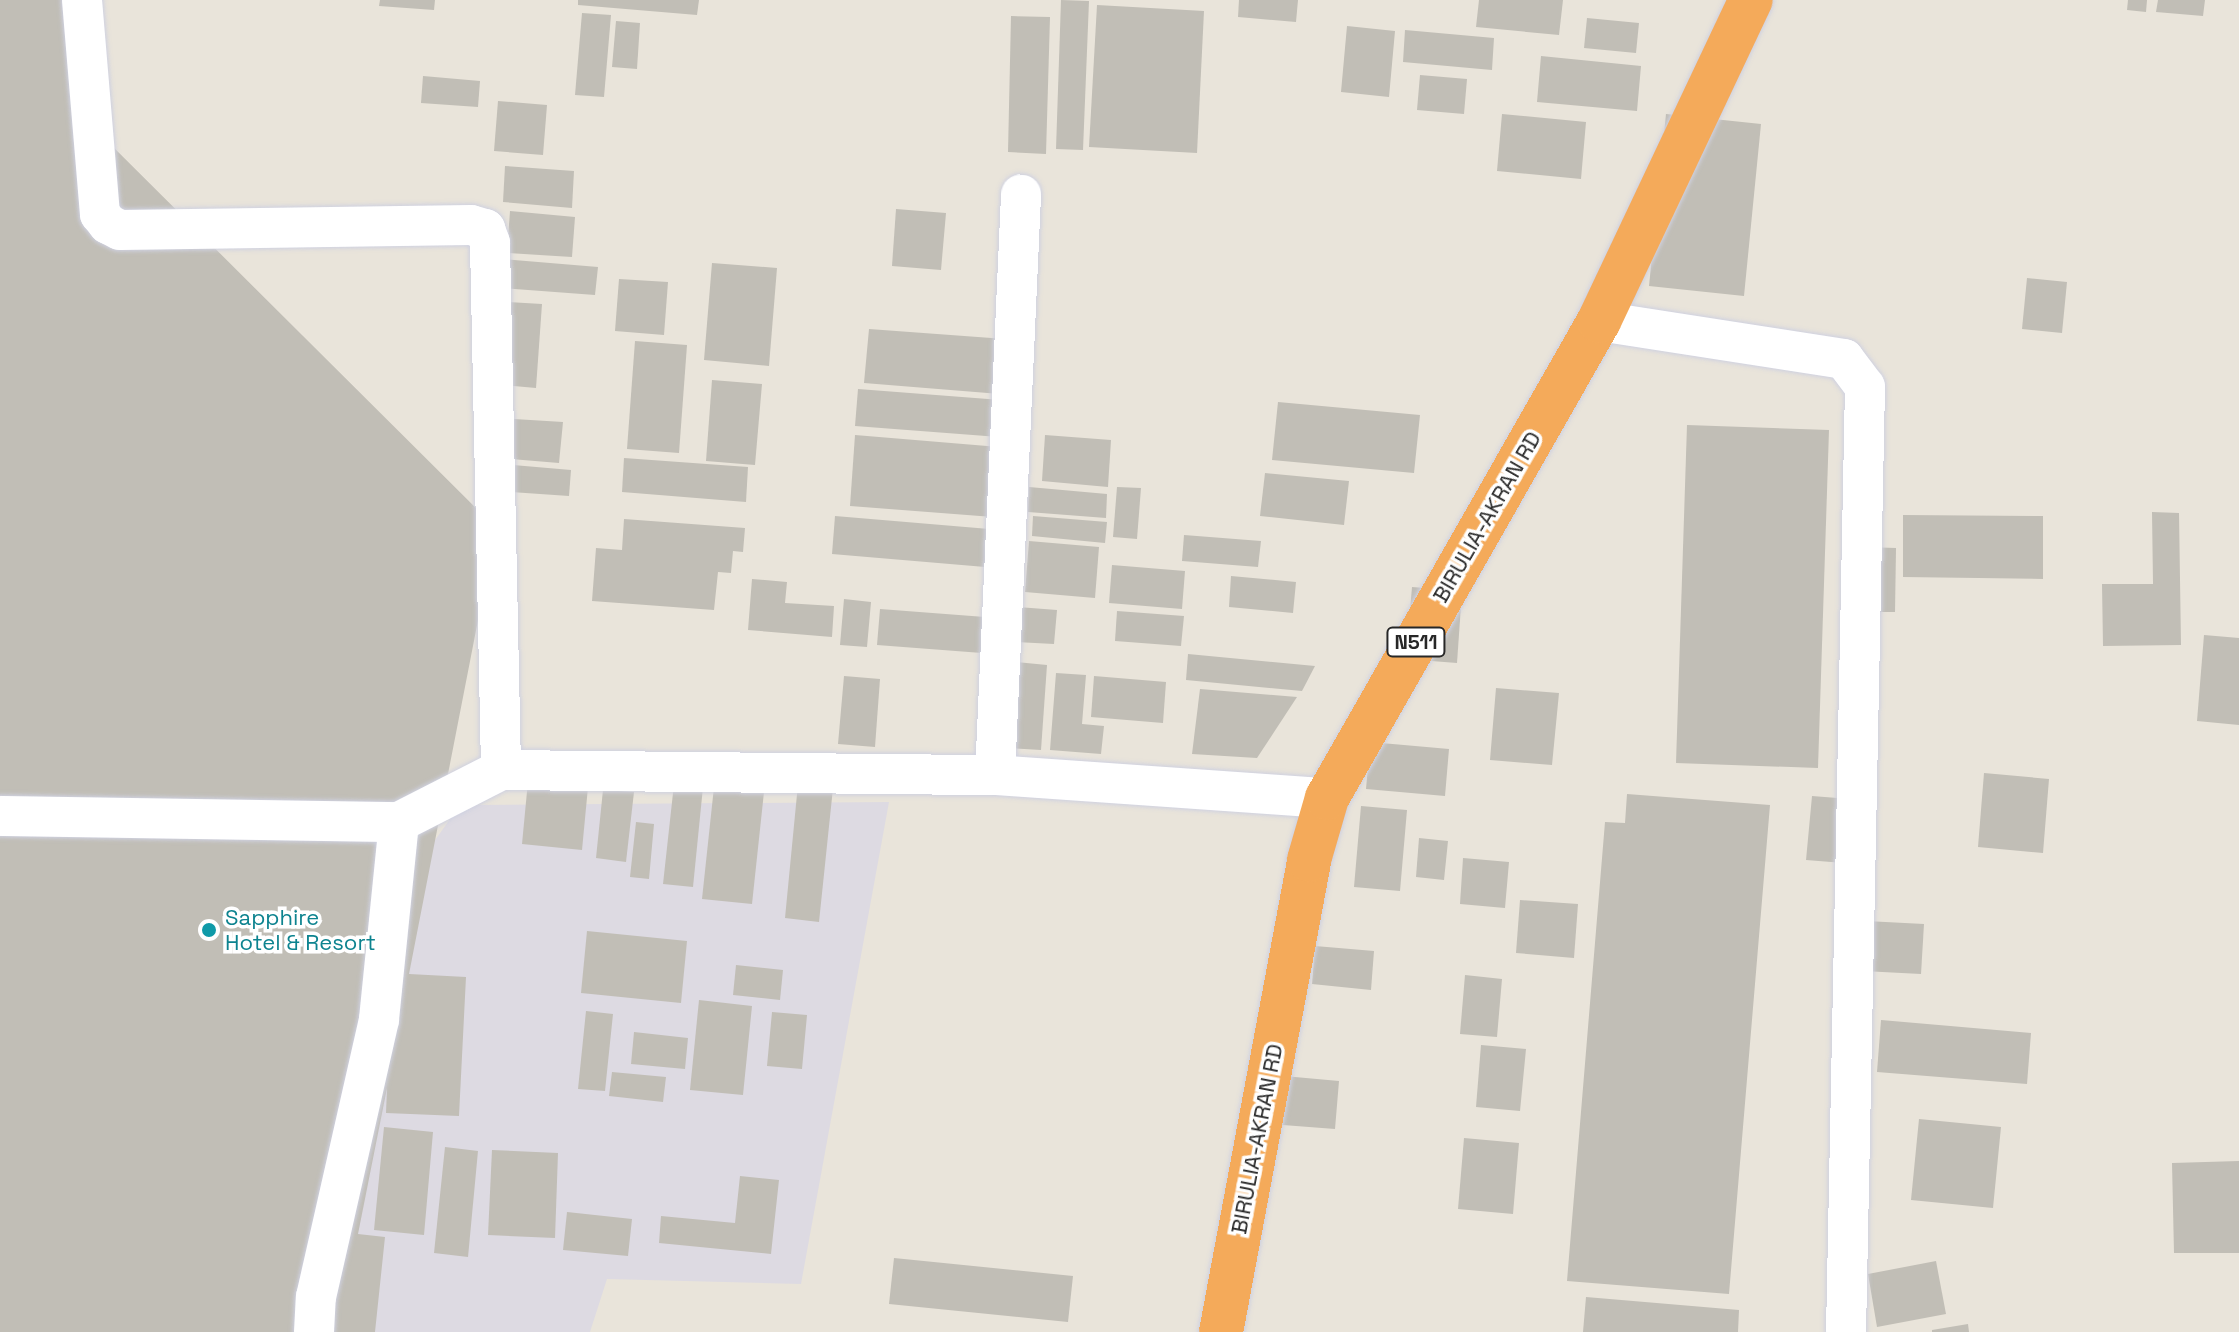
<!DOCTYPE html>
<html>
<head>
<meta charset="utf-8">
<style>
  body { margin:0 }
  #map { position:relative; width:2239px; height:1332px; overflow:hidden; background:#e9e4da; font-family:"Space Grotesk",sans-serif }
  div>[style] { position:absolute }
  .industrial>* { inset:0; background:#dddae2 }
  .building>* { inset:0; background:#c1beb6 }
  .roads { filter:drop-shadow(0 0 2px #cfd1e0) drop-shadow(0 0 2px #cfd1e0) }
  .street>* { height:40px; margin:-20px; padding:0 20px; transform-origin:20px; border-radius:20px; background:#fff }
  .highway>* { height:44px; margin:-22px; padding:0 22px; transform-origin:22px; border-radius:22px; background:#f4aa5a }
  .dots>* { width:22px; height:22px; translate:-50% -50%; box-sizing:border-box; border:4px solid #fff; border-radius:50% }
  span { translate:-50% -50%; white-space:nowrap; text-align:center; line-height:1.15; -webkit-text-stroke:7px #fff; paint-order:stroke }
  .shield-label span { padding:2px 6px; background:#fff; border:2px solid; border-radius:6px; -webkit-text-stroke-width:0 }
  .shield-label { font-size:20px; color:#272727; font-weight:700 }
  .street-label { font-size:22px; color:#272727 }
  .culture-label { font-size:22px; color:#0d838f }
  .left { translate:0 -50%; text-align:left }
</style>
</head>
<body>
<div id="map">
  <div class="industrial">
    <div style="clip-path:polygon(889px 802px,801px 1284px,607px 1279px,590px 1332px,0 1332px,433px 843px,460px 805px)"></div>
  </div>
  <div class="building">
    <div style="clip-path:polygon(0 0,95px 0,93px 127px,496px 528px,409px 974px,466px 977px,459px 1116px,386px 1113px,387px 1088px,358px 1234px,385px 1237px,375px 1332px,0 1332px)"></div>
    <div style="clip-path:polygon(380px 0,435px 0,434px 10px,379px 6px)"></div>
    <div style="clip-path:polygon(578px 0,699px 0,697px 15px,578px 5px)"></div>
    <div style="clip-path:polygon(1061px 0,1089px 1px,1083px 150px,1056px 149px)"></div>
    <div style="clip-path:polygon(1239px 0,1298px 0,1296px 22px,1238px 17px)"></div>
    <div style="clip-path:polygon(1479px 0,1563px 0,1559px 35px,1476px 27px)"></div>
    <div style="clip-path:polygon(2128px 0,2147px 0,2146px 12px,2127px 10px)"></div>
    <div style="clip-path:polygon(2158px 0,2205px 0,2203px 16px,2156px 12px)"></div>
    <div style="clip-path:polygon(1097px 5px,1204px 11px,1197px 153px,1089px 147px)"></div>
    <div style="clip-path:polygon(582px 13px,611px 15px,604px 97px,575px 95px)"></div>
    <div style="clip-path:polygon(1011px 16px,1050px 17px,1046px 154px,1008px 152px)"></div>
    <div style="clip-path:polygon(1587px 18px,1639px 23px,1636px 53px,1584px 48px)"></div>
    <div style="clip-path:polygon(616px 21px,640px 23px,637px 69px,612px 67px)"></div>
    <div style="clip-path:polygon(1347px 26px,1395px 31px,1389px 97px,1341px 92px)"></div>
    <div style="clip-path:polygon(1405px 30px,1494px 38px,1492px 70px,1403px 62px)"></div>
    <div style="clip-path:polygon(1541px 56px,1641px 66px,1637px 111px,1537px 102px)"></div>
    <div style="clip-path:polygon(1420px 75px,1467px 79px,1464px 114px,1417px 110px)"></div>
    <div style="clip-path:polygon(423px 76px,480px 81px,478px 107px,421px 103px)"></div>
    <div style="clip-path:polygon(498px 101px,547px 105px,543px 155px,494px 151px)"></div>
    <div style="clip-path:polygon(1502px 114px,1586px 122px,1581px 179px,1497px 171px)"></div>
    <div style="clip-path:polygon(1666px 114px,1761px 124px,1744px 296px,1649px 286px)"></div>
    <div style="clip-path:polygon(505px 166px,574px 171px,572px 208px,503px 202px)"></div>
    <div style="clip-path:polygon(896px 209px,946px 213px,941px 270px,892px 266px)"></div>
    <div style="clip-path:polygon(510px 211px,575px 217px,572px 257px,507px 253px)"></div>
    <div style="clip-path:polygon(502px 259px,598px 267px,595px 295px,500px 288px)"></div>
    <div style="clip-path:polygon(712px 263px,777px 268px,769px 366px,704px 360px)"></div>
    <div style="clip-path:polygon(2027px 278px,2067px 282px,2062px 333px,2022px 329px)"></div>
    <div style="clip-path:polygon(619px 279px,668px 282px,664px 335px,615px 331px)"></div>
    <div style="clip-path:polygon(507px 302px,542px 304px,536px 388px,501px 385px)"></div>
    <div style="clip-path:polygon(869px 329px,1005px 339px,1000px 394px,864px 383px)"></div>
    <div style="clip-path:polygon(635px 341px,687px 345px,679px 453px,627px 449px)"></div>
    <div style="clip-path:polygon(712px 380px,762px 384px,755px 465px,706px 461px)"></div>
    <div style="clip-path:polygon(858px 389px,1001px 400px,999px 437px,855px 426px)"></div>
    <div style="clip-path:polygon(1278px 402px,1420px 415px,1414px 473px,1272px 460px)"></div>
    <div style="clip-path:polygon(514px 419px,563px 422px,559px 463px,511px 459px)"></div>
    <div style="clip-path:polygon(1687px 425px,1829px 430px,1818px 768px,1676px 763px)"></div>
    <div style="clip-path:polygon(855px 435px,999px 447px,993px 517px,850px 506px)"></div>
    <div style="clip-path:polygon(1045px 435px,1111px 440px,1108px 487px,1042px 481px)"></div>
    <div style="clip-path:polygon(624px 458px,748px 467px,746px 502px,622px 492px)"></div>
    <div style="clip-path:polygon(513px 465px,571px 470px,569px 496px,511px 492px)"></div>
    <div style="clip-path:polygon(1265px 473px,1349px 481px,1344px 525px,1260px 516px)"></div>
    <div style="clip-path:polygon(1029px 487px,1107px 494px,1106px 518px,1028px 512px)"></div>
    <div style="clip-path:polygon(1117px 487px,1141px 488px,1137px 539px,1113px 537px)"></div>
    <div style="clip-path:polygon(2152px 512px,2179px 513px,2181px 645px,2103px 646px,2102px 584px,2153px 584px)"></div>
    <div style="clip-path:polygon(1903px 515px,2043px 516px,2043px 579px,1903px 577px)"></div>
    <div style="clip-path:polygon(835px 516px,1001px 530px,997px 568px,832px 554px)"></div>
    <div style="clip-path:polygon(1033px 516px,1107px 522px,1105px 543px,1032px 536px)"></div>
    <div style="clip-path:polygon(624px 519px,745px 528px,743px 552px,733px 551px,731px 573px,718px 572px,714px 610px,592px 601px,596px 548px,622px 550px)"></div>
    <div style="clip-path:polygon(1184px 535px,1261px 541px,1258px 567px,1182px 561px)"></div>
    <div style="clip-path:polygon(1029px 541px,1099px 547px,1095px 598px,1025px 592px)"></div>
    <div style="clip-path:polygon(1865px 547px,1896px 548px,1895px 612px,1864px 612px)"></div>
    <div style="clip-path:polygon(1112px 565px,1185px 571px,1182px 609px,1109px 603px)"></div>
    <div style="clip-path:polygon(1231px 576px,1296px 582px,1293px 613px,1229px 607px)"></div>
    <div style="clip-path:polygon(752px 579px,787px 582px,785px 603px,834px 606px,832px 637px,748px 630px)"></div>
    <div style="clip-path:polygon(1412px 587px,1462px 591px,1457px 663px,1406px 659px)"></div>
    <div style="clip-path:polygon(844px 599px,871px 602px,867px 647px,840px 645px)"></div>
    <div style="clip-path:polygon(1018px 607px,1057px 610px,1054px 644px,1014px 642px)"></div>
    <div style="clip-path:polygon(880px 609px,998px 618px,995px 654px,877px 645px)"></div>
    <div style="clip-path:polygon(1117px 611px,1184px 616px,1181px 646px,1115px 641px)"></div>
    <div style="clip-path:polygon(2204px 635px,2239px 638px,2239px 725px,2197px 721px)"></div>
    <div style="clip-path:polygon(1188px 654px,1315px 666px,1302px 691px,1186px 680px)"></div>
    <div style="clip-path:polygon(1016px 662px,1047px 665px,1041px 750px,1010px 748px)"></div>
    <div style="clip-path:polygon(1056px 673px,1086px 675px,1082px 724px,1104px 726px,1101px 754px,1050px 750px)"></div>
    <div style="clip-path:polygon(844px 676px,880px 679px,875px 747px,838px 744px)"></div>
    <div style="clip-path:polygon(1094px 676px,1166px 682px,1163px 723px,1091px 717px)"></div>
    <div style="clip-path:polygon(1496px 688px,1559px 693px,1552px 765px,1490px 760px)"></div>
    <div style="clip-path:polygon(1200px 689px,1297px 697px,1257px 758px,1192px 754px)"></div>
    <div style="clip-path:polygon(1370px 742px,1449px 749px,1445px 796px,1366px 789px)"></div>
    <div style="clip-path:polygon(1984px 773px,2049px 779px,2043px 853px,1978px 847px)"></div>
    <div style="clip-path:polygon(528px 781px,588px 787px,582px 850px,522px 844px)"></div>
    <div style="clip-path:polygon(674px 784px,703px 787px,693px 887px,663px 884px)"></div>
    <div style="clip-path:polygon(798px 784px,833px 788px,819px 922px,785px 918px)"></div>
    <div style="clip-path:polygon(714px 787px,764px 792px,752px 904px,702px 899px)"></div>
    <div style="clip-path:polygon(603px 790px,634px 792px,626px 862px,596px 858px)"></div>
    <div style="clip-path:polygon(1627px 794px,1770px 805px,1729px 1294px,1567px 1281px,1605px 822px,1625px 823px)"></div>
    <div style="clip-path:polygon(1812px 796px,1850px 799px,1844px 863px,1806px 860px)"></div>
    <div style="clip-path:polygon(1361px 806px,1407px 810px,1400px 891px,1354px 887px)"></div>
    <div style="clip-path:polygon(636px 822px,654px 824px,649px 879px,630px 877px)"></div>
    <div style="clip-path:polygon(1419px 838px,1448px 841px,1444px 880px,1416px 877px)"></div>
    <div style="clip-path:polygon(1463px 858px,1509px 862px,1505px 908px,1460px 904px)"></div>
    <div style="clip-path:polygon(1520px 900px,1578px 904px,1574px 958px,1516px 953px)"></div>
    <div style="clip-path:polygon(1866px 921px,1924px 924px,1921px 974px,1863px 971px)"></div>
    <div style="clip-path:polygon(587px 931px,687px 941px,681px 1003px,581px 993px)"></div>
    <div style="clip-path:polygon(1315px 946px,1374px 951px,1371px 990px,1312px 984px)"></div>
    <div style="clip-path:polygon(736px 965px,783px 970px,780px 1000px,733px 995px)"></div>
    <div style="clip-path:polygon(1465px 975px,1502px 979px,1497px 1037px,1460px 1034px)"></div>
    <div style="clip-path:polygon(699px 1000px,752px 1006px,743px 1095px,690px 1090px)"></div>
    <div style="clip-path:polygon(586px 1011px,613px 1014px,605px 1091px,578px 1089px)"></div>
    <div style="clip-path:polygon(772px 1012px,807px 1015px,802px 1069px,767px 1066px)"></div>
    <div style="clip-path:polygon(1881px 1020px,2031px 1033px,2027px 1084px,1877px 1072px)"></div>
    <div style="clip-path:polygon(634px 1032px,688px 1038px,685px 1069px,631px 1064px)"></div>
    <div style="clip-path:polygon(1481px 1045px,1526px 1049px,1520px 1111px,1476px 1107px)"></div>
    <div style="clip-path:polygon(612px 1072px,666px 1077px,663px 1102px,609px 1096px)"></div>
    <div style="clip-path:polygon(1249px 1073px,1339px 1081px,1335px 1129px,1245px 1122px)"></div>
    <div style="clip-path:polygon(1919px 1119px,2001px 1127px,1993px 1208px,1911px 1200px)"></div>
    <div style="clip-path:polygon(384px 1127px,433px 1132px,424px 1235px,374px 1230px)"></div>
    <div style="clip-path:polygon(1464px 1138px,1519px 1143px,1513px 1214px,1458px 1209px)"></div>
    <div style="clip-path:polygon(445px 1147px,478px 1151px,468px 1257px,434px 1253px)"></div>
    <div style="clip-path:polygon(492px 1150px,558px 1153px,555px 1238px,488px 1235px)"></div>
    <div style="clip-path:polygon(2239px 1161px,2239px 1253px,2174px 1253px,2172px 1163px)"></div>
    <div style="clip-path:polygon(740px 1176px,779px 1180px,771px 1254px,659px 1243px,661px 1216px,735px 1223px)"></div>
    <div style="clip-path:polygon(567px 1212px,632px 1219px,628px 1256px,563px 1250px)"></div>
    <div style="clip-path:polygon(894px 1258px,1073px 1276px,1068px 1322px,889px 1304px)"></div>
    <div style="clip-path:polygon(1936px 1261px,1946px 1314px,1877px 1327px,1868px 1274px)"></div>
    <div style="clip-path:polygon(1586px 1297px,1739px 1310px,1738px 1332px,1583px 1332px)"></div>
    <div style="clip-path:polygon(1968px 1324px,1969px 1332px,1932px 1332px,1932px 1330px)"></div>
  </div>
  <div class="roads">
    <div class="street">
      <div style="left:82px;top:0;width:215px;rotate:85.2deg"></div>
      <div style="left:100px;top:214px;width:13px;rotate:51deg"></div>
      <div style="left:108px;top:224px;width:13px;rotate:27deg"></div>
      <div style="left:120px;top:230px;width:351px;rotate:-0.8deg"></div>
      <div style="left:471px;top:225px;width:15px;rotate:16deg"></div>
      <div style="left:485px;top:229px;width:15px;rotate:70deg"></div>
      <div style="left:490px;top:243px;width:527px;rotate:88.8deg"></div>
      <div style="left:1599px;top:321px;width:248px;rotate:8.8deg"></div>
      <div style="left:1844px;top:359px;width:35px;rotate:53deg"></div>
      <div style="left:1865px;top:387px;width:945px;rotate:91.15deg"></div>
      <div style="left:995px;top:775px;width:581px;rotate:-87.43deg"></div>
      <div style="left:0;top:816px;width:399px;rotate:0.9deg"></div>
      <div style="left:399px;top:822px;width:114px;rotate:-27deg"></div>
      <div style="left:501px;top:770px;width:494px;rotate:0.6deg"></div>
      <div style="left:995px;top:775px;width:333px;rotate:4deg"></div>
      <div style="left:314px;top:1332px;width:35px;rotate:-87deg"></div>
      <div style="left:316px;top:1297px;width:285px;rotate:-77.2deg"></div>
      <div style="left:379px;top:1019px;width:198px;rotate:-84.2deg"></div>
    </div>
    <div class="highway">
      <div style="left:1221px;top:1332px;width:480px;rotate:-79.4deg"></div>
      <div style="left:1309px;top:860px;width:65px;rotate:-73.8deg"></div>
      <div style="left:1327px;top:798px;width:549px;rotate:-60.31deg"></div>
      <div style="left:1599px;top:321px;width:355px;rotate:-64.7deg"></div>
    </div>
  </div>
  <div class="dots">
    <div style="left:209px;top:930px;background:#0f9aa8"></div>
  </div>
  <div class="shield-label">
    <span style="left:1416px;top:642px">N511</span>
  </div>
  <div class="street-label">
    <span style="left:1487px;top:517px;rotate:-60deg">BIRULIA-AKRAN RD</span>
    <span style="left:1257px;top:1139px;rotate:-79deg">BIRULIA-AKRAN RD</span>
  </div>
  <div class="culture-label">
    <span class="left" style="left:225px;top:930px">Sapphire<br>Hotel &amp; Resort</span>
  </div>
</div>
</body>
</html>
